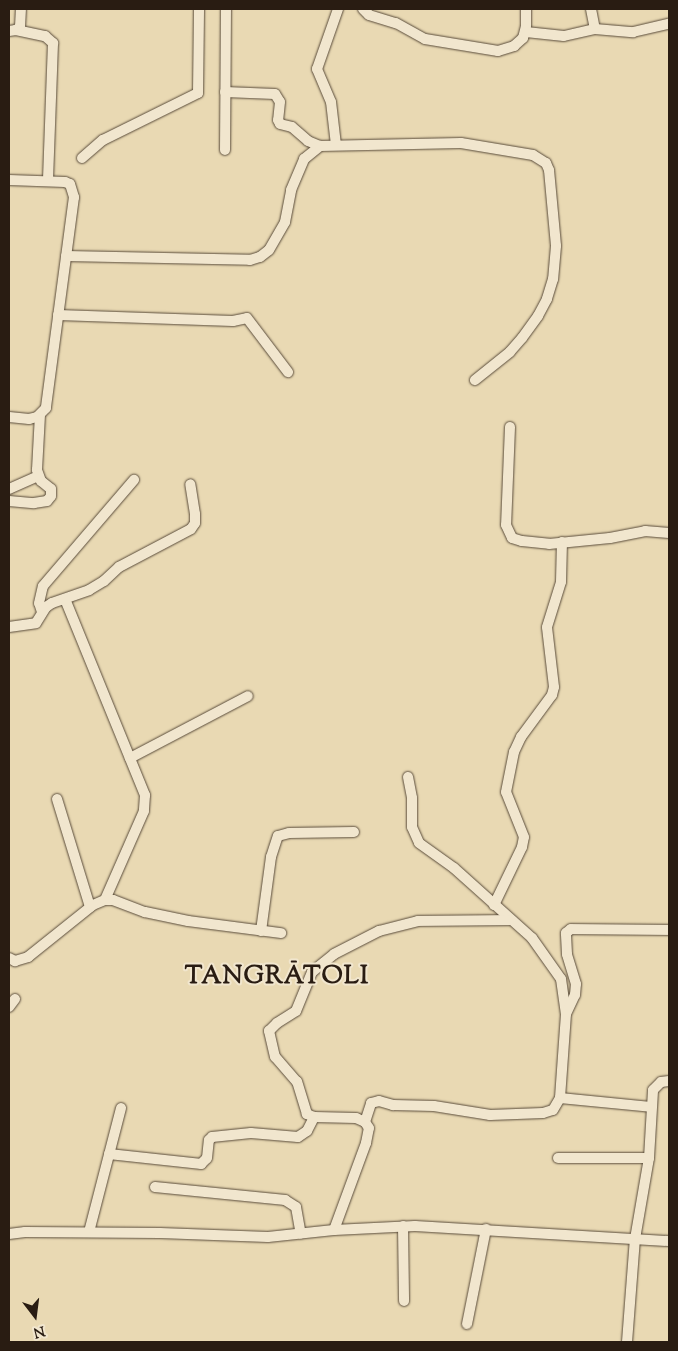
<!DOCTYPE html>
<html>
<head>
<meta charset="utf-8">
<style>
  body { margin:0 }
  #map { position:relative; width:678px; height:1351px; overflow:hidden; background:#e9d9b3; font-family:"Sorts Mill Goudy",serif }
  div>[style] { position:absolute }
  .roads { filter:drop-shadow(0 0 1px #594b3a) drop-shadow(0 0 1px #594b3a) }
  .minor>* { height:10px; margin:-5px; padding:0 5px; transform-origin:5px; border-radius:5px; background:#f1e6ce }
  span { translate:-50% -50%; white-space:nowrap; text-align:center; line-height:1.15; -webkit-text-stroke:4px #f1e6ce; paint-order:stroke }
  .district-label { font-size:25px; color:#291c12; font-weight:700; letter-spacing:1px }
  .frame { position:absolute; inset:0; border:10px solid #291c12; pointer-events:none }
  .north { position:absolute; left:10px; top:1291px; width:50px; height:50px; -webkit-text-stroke:4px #f1e6ce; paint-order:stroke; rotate:165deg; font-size:14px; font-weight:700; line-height:20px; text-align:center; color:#291c12 }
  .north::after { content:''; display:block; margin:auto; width:18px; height:22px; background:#291c12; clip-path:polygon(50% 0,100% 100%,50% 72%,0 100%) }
</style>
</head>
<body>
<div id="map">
  <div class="roads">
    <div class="minor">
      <div style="left:363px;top:9px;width:8px;rotate:45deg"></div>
      <div style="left:369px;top:15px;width:28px;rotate:17deg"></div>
      <div style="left:396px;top:23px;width:33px;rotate:29deg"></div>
      <div style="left:425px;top:39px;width:74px;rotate:9.3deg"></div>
      <div style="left:498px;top:51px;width:17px;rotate:-17deg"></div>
      <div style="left:514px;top:46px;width:12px;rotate:-42deg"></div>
      <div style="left:523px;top:38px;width:12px;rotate:-76deg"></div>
      <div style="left:526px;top:26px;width:17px;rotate:-90deg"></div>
      <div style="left:591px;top:9px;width:20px;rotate:79deg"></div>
      <div style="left:16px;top:30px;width:30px;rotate:12deg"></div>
      <div style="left:45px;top:36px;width:11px;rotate:41deg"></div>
      <div style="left:53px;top:43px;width:138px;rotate:92.1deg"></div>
      <div style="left:9px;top:31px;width:7px;rotate:-8deg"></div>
      <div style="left:16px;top:30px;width:5px;rotate:-37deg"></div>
      <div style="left:20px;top:27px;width:18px;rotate:-87deg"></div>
      <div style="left:526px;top:32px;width:38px;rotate:6deg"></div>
      <div style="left:564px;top:36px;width:32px;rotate:-13deg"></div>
      <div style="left:595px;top:29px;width:38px;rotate:5deg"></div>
      <div style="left:633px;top:32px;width:37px;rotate:-13deg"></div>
      <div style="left:225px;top:92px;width:50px;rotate:2.3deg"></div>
      <div style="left:275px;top:94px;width:9px;rotate:58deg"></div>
      <div style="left:280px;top:102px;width:18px;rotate:96deg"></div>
      <div style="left:278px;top:120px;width:4px;rotate:63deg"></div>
      <div style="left:280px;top:124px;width:12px;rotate:14deg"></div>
      <div style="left:292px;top:127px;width:21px;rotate:41deg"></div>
      <div style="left:308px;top:141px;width:13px;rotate:23deg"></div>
      <div style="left:336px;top:145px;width:43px;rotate:-96.6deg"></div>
      <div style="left:331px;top:102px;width:36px;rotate:-113deg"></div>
      <div style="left:317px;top:69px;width:64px;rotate:-70.7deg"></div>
      <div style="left:225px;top:150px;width:141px;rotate:-89.6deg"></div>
      <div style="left:82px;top:158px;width:28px;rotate:-41deg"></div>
      <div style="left:103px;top:140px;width:106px;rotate:-26.3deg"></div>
      <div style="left:198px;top:93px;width:84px;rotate:-89.3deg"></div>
      <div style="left:9px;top:180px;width:56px;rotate:2deg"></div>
      <div style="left:65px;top:182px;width:5px;rotate:22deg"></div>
      <div style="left:70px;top:184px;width:14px;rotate:73deg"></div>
      <div style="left:74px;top:197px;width:213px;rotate:97.6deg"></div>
      <div style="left:46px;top:408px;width:13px;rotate:135deg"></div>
      <div style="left:37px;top:417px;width:8px;rotate:166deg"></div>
      <div style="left:29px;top:419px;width:20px;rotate:-174deg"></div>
      <div style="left:66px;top:256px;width:184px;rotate:1.2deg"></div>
      <div style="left:250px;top:260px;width:10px;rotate:-17deg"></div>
      <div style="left:260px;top:257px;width:11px;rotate:-38deg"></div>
      <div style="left:269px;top:250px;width:32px;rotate:-60deg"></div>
      <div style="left:285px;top:222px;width:33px;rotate:-79deg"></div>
      <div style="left:291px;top:190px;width:34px;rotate:-67deg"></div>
      <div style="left:304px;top:159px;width:21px;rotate:-39deg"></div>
      <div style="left:320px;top:146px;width:141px;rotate:-1.2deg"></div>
      <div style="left:461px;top:143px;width:73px;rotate:9.5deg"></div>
      <div style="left:533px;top:155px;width:15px;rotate:32deg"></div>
      <div style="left:546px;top:163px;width:8px;rotate:67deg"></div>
      <div style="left:549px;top:170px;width:76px;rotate:84.7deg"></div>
      <div style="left:556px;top:246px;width:33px;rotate:95deg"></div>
      <div style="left:553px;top:279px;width:21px;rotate:107deg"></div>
      <div style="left:547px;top:299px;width:19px;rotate:118deg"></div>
      <div style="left:538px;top:316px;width:27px;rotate:126deg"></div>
      <div style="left:522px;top:338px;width:18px;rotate:131deg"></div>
      <div style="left:510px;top:352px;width:45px;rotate:141.3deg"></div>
      <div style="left:58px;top:315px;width:175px;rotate:2deg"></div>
      <div style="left:233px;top:321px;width:14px;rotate:-12deg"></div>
      <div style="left:247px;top:318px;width:68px;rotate:52.8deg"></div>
      <div style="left:510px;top:427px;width:98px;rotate:92.3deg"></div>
      <div style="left:506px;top:525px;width:14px;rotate:65deg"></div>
      <div style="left:512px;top:538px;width:10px;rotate:17deg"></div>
      <div style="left:522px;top:541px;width:27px;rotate:6deg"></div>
      <div style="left:549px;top:544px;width:61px;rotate:-5.6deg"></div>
      <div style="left:610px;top:538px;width:36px;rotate:-11deg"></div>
      <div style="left:645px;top:531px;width:24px;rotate:5deg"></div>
      <div style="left:9px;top:489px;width:32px;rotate:-24deg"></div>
      <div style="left:9px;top:501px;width:25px;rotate:5deg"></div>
      <div style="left:34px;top:503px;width:13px;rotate:-9deg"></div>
      <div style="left:47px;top:501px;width:6px;rotate:-51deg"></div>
      <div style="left:51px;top:496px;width:7px;rotate:-90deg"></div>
      <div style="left:51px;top:489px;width:13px;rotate:-141deg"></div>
      <div style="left:41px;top:481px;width:12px;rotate:-110deg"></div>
      <div style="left:37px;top:470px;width:55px;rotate:-86.9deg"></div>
      <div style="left:65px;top:599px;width:212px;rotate:67.8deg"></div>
      <div style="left:145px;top:795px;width:16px;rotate:94deg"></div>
      <div style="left:144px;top:811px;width:97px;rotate:113.7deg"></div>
      <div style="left:42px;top:612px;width:9px;rotate:-108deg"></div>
      <div style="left:39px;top:603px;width:17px;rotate:-77deg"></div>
      <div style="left:43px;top:586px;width:140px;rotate:-49.4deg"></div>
      <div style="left:9px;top:627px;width:27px;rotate:-8deg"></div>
      <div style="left:36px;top:623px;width:19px;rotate:-58deg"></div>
      <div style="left:46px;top:607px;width:7px;rotate:-34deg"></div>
      <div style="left:52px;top:603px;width:39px;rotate:-19deg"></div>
      <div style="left:89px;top:590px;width:17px;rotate:-31deg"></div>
      <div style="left:104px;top:581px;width:21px;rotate:-43deg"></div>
      <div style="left:119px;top:567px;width:81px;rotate:-27.8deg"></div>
      <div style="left:191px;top:529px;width:7px;rotate:-56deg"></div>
      <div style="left:195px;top:523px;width:9px;rotate:-90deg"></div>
      <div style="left:195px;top:514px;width:30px;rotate:-99deg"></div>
      <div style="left:130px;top:758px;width:133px;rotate:-27.7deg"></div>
      <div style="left:408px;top:777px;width:21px;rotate:79deg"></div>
      <div style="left:412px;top:798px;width:29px;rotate:90deg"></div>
      <div style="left:412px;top:827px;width:17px;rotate:66deg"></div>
      <div style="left:419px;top:843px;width:43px;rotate:35.5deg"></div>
      <div style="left:454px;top:868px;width:105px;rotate:41.9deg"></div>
      <div style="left:532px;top:938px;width:50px;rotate:54.7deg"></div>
      <div style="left:561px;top:979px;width:35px;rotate:82deg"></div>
      <div style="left:566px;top:1014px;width:84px;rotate:94.1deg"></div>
      <div style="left:57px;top:799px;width:113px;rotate:73deg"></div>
      <div style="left:494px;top:905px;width:64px;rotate:-64.2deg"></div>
      <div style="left:522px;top:847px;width:10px;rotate:-79deg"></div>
      <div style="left:524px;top:837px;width:48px;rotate:-111.8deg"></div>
      <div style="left:506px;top:792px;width:41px;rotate:-78.7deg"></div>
      <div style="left:514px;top:752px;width:17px;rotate:-65deg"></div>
      <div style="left:521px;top:737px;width:52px;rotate:-53.6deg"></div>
      <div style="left:552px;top:695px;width:8px;rotate:-76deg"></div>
      <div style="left:554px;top:687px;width:60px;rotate:-96.7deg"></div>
      <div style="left:547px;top:627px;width:47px;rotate:-72.7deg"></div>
      <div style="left:561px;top:582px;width:40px;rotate:-88.6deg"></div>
      <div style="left:261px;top:931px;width:75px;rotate:-82.3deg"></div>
      <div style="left:271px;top:857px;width:22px;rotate:-72deg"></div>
      <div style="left:278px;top:836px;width:11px;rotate:-15deg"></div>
      <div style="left:289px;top:833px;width:65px;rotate:-0.9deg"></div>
      <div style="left:9px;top:958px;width:7px;rotate:27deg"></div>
      <div style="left:15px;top:961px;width:14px;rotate:-17deg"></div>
      <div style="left:28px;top:957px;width:83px;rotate:-38.7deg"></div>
      <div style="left:93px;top:905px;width:13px;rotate:-23deg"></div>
      <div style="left:105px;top:900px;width:8px"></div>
      <div style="left:113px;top:900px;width:34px;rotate:21deg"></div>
      <div style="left:145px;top:912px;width:44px;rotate:11.8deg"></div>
      <div style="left:188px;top:921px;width:94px;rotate:7.4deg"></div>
      <div style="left:9px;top:1007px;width:10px;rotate:-53deg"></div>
      <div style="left:566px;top:1014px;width:21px;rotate:-65deg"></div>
      <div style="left:575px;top:995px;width:11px;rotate:-85deg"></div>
      <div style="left:576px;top:984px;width:31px;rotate:-107deg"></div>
      <div style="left:567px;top:954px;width:21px;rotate:-93deg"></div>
      <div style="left:566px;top:933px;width:6px;rotate:-39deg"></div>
      <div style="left:571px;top:929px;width:98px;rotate:0.6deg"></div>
      <div style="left:365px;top:1122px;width:20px;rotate:-72deg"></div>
      <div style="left:371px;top:1103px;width:8px;rotate:-14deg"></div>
      <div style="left:379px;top:1101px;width:15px;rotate:16deg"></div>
      <div style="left:393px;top:1105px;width:41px;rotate:1.4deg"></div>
      <div style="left:434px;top:1106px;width:57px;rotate:9.1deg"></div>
      <div style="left:490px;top:1115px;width:53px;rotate:-2.2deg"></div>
      <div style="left:543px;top:1113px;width:10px;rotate:-17deg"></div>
      <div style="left:553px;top:1110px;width:14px;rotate:-60deg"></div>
      <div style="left:560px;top:1098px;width:91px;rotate:5.6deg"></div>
      <div style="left:109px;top:1154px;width:93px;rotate:6.2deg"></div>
      <div style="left:201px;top:1164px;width:8px;rotate:-45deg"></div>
      <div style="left:207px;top:1158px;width:18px;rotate:-84deg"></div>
      <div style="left:209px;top:1140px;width:4px;rotate:-45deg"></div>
      <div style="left:212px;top:1137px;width:39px;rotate:-6deg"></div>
      <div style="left:251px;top:1133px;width:47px;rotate:4.9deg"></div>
      <div style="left:298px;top:1137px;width:11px;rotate:-34deg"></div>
      <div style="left:307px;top:1131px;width:16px;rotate:-63deg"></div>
      <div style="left:558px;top:1158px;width:91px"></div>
      <div style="left:155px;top:1187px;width:131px;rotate:5.7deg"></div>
      <div style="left:285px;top:1200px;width:13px;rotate:32deg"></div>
      <div style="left:296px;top:1207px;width:27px;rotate:80deg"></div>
      <div style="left:403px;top:1226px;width:75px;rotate:89.2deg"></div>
      <div style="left:334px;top:1230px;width:93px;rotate:-69.8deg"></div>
      <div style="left:366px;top:1143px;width:15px;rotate:-79deg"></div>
      <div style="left:369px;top:1128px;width:7px;rotate:-124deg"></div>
      <div style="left:365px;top:1122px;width:10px;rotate:-156deg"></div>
      <div style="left:356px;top:1118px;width:42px;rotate:-178.6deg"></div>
      <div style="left:314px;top:1117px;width:8px;rotate:-157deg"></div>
      <div style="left:307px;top:1114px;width:34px;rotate:-107deg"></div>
      <div style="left:297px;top:1082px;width:33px;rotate:-131deg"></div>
      <div style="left:275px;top:1057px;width:27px;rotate:-103deg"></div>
      <div style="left:269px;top:1031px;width:11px;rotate:-45deg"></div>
      <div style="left:277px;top:1023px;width:22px;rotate:-32deg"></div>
      <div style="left:296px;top:1011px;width:42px;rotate:-67.7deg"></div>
      <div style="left:312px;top:972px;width:28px;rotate:-39deg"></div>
      <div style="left:334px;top:954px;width:51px;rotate:-27.1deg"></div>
      <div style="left:379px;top:931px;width:40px;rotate:-14.4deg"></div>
      <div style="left:418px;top:921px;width:92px;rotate:-0.6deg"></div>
      <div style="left:89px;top:1232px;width:128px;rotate:-75.5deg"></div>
      <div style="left:9px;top:1234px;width:16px;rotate:-7deg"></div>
      <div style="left:25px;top:1232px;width:135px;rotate:0.4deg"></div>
      <div style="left:160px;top:1233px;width:108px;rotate:2.1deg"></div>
      <div style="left:268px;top:1237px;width:66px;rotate:-6.1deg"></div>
      <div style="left:334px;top:1230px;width:81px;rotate:-2.8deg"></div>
      <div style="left:415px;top:1226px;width:254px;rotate:3.4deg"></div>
      <div style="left:467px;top:1324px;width:97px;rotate:-78.7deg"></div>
      <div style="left:627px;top:1342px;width:103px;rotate:-85.6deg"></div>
      <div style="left:635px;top:1239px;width:82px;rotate:-80.2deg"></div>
      <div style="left:649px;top:1158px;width:68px;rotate:-86.6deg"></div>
      <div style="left:653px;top:1090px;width:11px;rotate:-45deg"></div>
      <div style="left:661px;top:1082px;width:8px;rotate:-7deg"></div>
    </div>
  </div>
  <div class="district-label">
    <span style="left:277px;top:977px">TANGRĀTOLI</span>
  </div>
  <div class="frame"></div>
  <div class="north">N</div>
</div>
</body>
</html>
